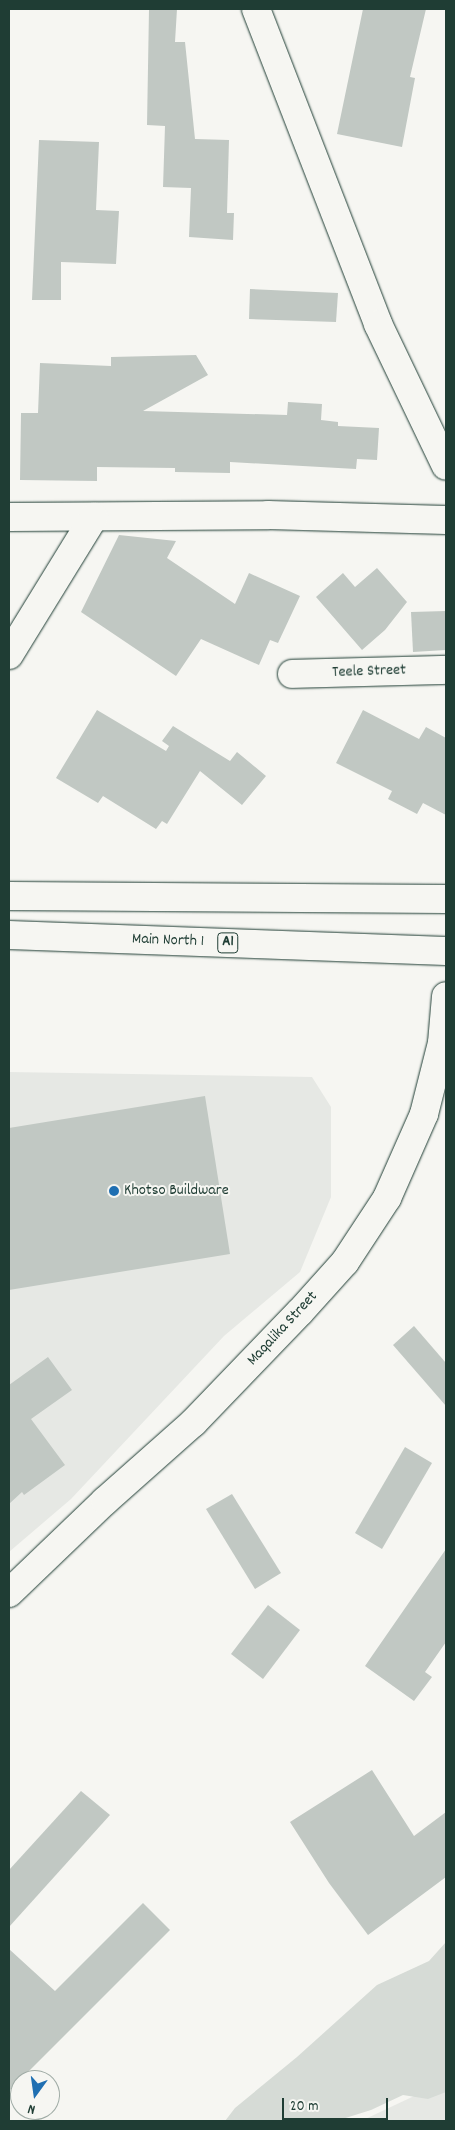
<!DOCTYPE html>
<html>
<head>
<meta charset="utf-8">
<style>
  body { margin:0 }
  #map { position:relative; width:455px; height:2130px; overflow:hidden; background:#f6f6f2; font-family:Dekko,sans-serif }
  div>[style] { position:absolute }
  .built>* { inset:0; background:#e6e8e4 }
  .green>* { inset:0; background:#d6dbd6 }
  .building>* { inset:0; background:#c1c8c3 }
  .roads { filter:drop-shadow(0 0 1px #1f3d34) drop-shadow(0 0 1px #1f3d34) }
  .minor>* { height:28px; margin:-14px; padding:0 14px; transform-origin:14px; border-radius:14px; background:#f6f6f2 }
  .major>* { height:28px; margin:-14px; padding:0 14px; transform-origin:14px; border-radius:14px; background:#f6f6f2 }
  .dots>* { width:14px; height:14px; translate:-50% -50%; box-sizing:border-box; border:2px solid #f6f6f2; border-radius:50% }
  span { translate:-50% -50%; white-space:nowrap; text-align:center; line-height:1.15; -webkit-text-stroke:4px #f6f6f2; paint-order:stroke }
  .shield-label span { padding:1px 4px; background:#f6f6f2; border:1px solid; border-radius:4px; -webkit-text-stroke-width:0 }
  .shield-label { font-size:15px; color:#1f3d34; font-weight:700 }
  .street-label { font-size:16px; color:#1f3d34 }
  .poi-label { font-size:16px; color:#1f3d34 }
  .left { translate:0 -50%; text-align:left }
  .frame { position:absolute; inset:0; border:10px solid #1f3d34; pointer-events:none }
  .north { position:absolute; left:10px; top:2070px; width:50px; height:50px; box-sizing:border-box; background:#f6f6f2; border:1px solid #a0aca6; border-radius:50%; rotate:194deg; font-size:14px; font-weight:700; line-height:20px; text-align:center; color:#1f3d34 }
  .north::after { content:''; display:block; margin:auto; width:18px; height:22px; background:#1f6fb2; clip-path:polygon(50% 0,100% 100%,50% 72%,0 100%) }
  .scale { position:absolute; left:282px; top:2098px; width:106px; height:22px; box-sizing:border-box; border:2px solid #1f3d34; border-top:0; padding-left:6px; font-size:15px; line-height:18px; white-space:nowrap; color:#1f3d34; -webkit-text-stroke:4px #f6f6f2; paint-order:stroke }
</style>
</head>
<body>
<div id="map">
  <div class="built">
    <div style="clip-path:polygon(9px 1072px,312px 1077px,331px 1107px,331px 1197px,300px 1272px,224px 1336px,71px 1499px,9px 1552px)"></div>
    <div style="clip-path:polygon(446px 2081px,446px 2121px,361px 2121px)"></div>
  </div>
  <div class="green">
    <div style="clip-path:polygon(446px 1942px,446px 2092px,428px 2099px,403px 2095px,371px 2110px,336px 2121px,225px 2121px,235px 2108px,297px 2057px,377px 1985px,429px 1961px)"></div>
  </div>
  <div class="building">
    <div style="clip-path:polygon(149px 9px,177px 9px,175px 42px,185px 42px,195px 139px,229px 140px,227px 213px,234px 213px,233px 240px,189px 237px,191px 188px,163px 187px,165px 126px,147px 125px)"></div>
    <div style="clip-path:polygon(363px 9px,426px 9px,410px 77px,415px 78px,402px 147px,337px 134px)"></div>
    <div style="clip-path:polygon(39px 140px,99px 142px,96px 210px,119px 211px,116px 264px,61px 262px,61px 300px,32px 300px)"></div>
    <div style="clip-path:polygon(250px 289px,338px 293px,336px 322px,249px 319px)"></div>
    <div style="clip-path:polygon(196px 355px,208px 375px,143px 411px,287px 415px,288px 402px,322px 404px,321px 420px,338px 422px,338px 426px,379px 428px,377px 460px,357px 459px,356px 469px,230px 462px,230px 473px,175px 472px,175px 468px,97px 467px,97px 481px,20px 480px,21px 413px,38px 413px,40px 363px,111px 366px,111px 357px)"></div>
    <div style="clip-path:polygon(119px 535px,176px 541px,167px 558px,235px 604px,249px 573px,300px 596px,278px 643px,270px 640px,259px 665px,201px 639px,176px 676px,81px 612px)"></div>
    <div style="clip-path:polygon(377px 568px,407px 602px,385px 630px,362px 650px,316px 597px,343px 573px,355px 587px)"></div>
    <div style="clip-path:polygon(446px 611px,446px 650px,413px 652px,411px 612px)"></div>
    <div style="clip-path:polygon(97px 710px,166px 751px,169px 746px,162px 741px,173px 726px,230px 761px,237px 752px,266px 776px,242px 805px,200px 771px,167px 824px,162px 821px,156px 829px,103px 796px,98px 803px,56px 778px)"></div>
    <div style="clip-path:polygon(363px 710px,419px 739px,426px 727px,446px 738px,446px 815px,423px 803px,417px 814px,388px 799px,392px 791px,336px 763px)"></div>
    <div style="clip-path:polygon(205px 1096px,230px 1254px,9px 1290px,9px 1128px)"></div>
    <div style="clip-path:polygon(414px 1326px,446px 1363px,446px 1406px,393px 1345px)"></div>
    <div style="clip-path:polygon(48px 1357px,72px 1390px,31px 1419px,65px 1465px,24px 1495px,22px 1492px,9px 1504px,9px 1385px)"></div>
    <div style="clip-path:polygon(405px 1447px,432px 1463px,382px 1549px,355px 1533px)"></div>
    <div style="clip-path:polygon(232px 1494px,281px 1573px,255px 1589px,206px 1509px)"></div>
    <div style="clip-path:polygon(446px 1549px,446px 1642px,425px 1672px,432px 1677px,414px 1701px,365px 1666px)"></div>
    <div style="clip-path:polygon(268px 1605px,300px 1630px,263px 1679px,231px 1654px)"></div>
    <div style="clip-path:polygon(372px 1770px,414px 1836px,446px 1812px,446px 1877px,368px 1935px,329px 1883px,290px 1822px)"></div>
    <div style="clip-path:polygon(81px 1791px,110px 1815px,9px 1927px,9px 1870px)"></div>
    <div style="clip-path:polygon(143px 1903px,170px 1930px,9px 2091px,9px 1949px,55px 1991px)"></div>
  </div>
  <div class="roads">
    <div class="minor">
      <div style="left:256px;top:9px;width:338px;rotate:68.8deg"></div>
      <div style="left:378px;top:324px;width:157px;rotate:64.4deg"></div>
      <div style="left:9px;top:517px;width:259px;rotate:-0.4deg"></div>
      <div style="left:268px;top:515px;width:178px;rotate:1.6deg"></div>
      <div style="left:9px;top:655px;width:162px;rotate:-58.4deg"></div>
      <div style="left:292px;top:674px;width:154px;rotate:-1.5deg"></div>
      <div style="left:9px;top:1593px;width:133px;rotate:-43.8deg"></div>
      <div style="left:105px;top:1501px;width:118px;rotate:-41.6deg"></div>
      <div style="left:193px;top:1423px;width:154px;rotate:-46.1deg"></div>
      <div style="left:300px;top:1312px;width:67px;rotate:-48deg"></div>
      <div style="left:345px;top:1262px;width:77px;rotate:-56.7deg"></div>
      <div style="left:387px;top:1198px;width:92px;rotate:-66.2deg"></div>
      <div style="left:424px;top:1114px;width:73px;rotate:-75.8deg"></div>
      <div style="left:442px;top:1043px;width:47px;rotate:-85.1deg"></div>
    </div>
    <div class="major">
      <div style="left:9px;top:896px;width:437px;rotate:0.4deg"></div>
      <div style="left:9px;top:935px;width:437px;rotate:2.1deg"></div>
    </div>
  </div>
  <div class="dots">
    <div style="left:114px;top:1191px;background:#1f6fb2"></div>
  </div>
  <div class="shield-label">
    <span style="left:228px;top:943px">A1</span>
  </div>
  <div class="street-label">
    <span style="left:369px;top:672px;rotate:-2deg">Teele Street</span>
    <span style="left:168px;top:941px;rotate:2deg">Main North 1</span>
    <span style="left:283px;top:1329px;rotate:-47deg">Maqalika Street</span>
  </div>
  <div class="poi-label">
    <span class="left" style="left:124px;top:1191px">Khotso Buildware</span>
  </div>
  <div class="frame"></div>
  <div class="north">N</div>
  <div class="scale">20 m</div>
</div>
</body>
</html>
